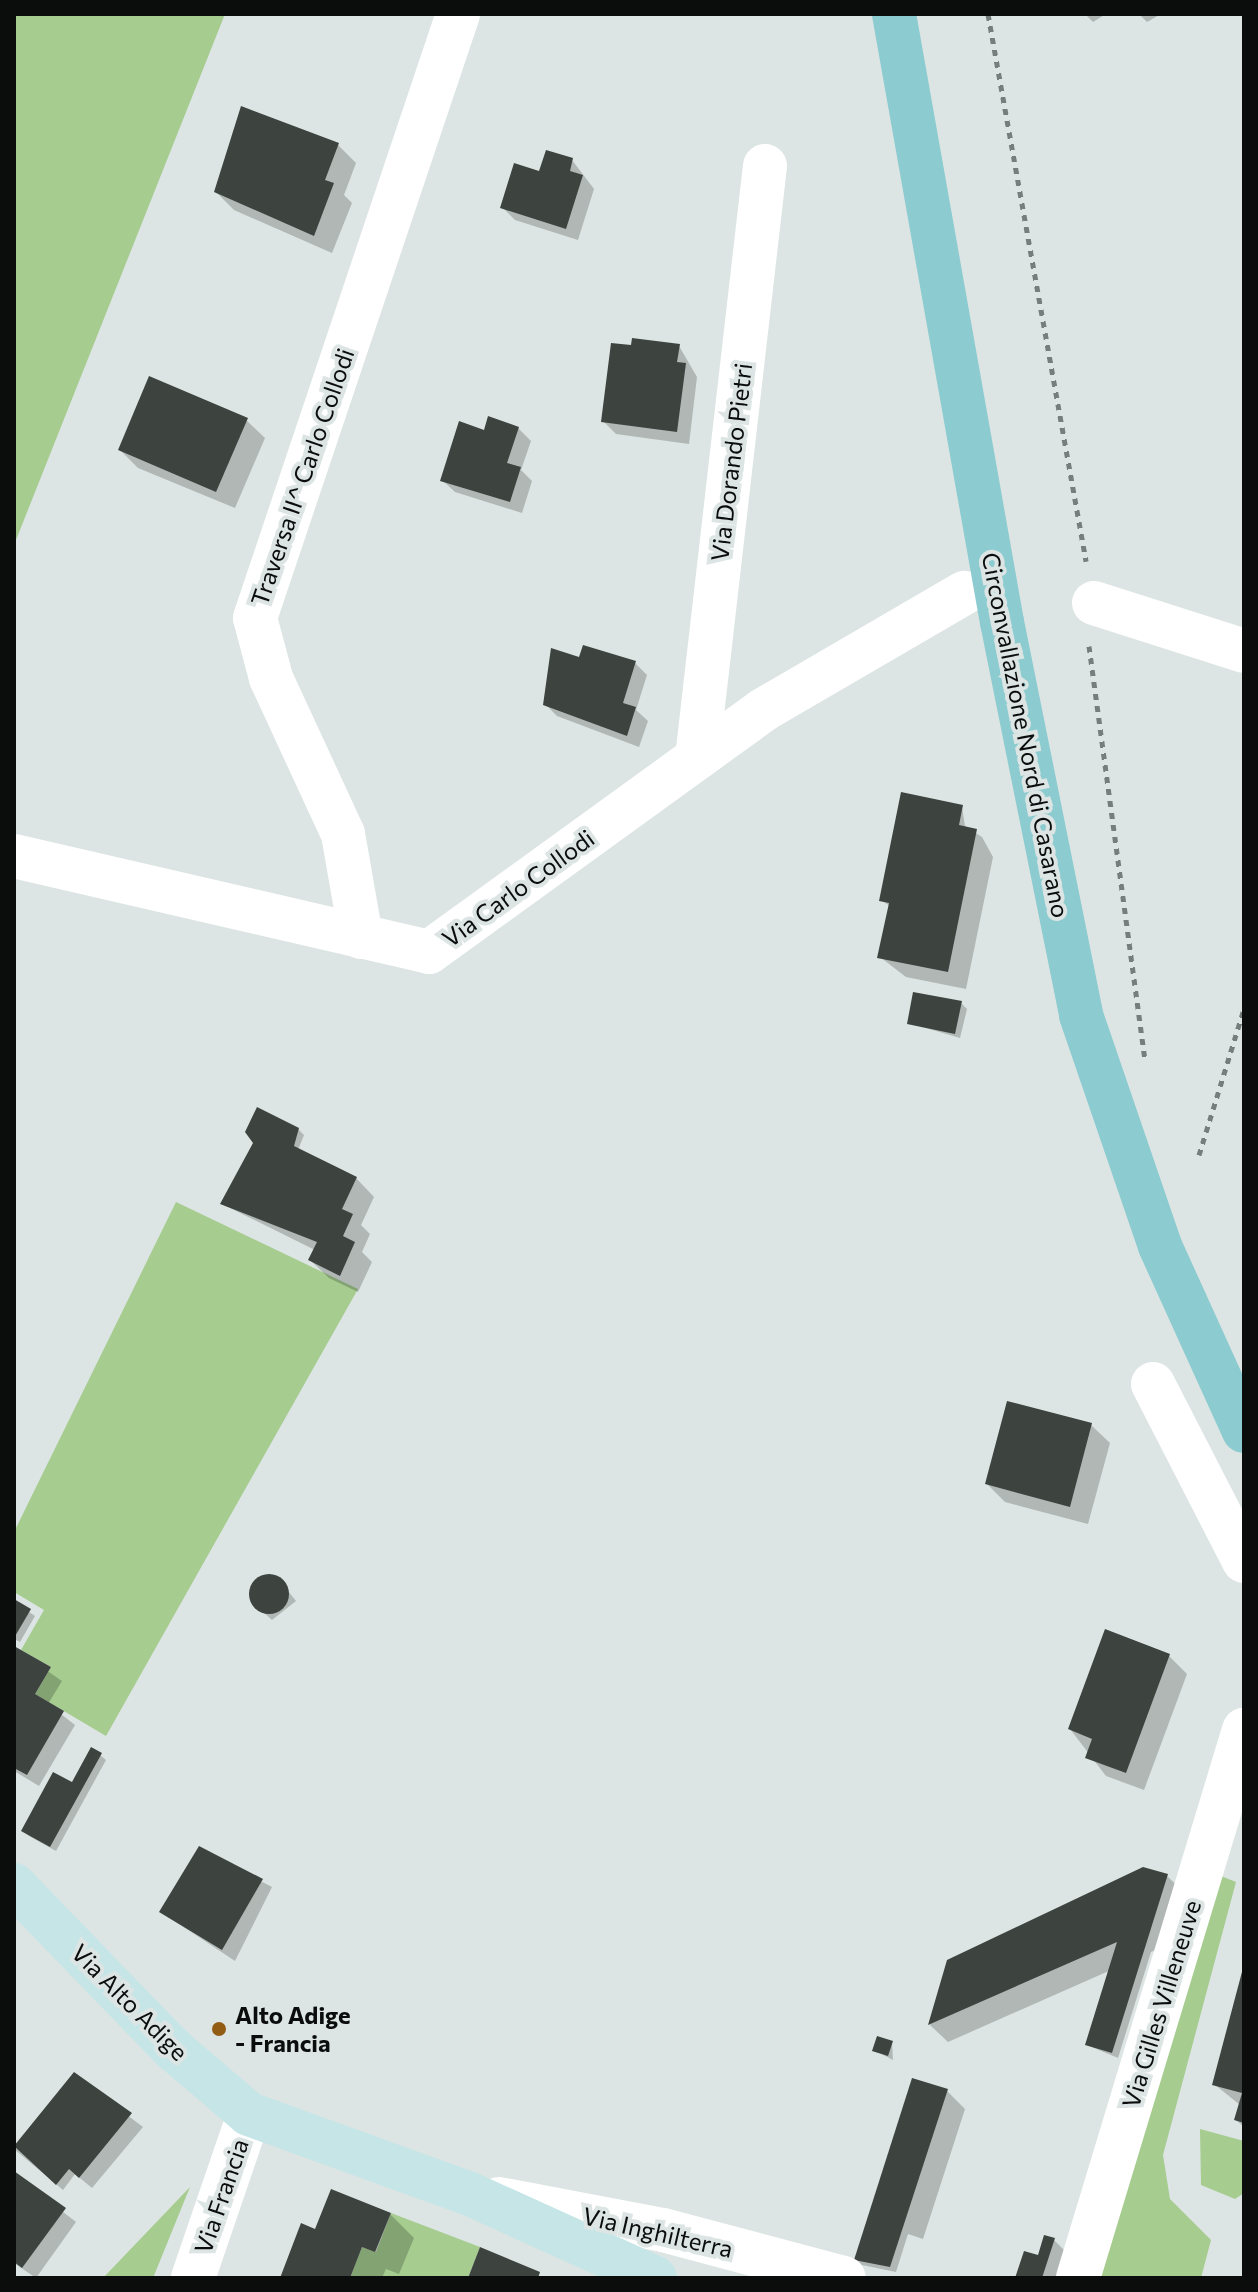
<!DOCTYPE html>
<html>
<head>
<meta charset="utf-8">
<style>
  body { margin:0 }
  #map { position:relative; width:1258px; height:2292px; overflow:hidden; background:#dce5e3; font-family:Commissioner,sans-serif }
  div>[style] { position:absolute }
  .green>* { inset:0; background:#a6cc90 }
  .shadow>* { inset:0; background:#0003 }
  .building>* { inset:0; background:#3d433f }
  .round { border-radius:50% }
  .path>* { height:5px; margin-top:-2.5px; transform-origin:0; background:repeating-linear-gradient(90deg,#777d7b 0 6px,transparent 0 12px) }
  .street>* { height:44px; margin:-22px; padding:0 22px; transform-origin:22px; border-radius:22px; background:#fff }
  .secondary>* { height:44px; margin:-22px; padding:0 22px; transform-origin:22px; border-radius:22px; background:#c5e5e7 }
  .primary>* { height:44px; margin:-22px; padding:0 22px; transform-origin:22px; border-radius:22px; background:#8ccbd0 }
  .dots>* { width:22px; height:22px; translate:-50% -50%; box-sizing:border-box; border:4px solid #dce5e3; border-radius:50% }
  span { translate:-50% -50%; white-space:nowrap; text-align:center; line-height:1.15; -webkit-text-stroke:8px #dce5e3; paint-order:stroke }
  .street-label { font-size:24px; color:#0a0d0c }
  .poi-label { font-size:24px; color:#0a0d0c; font-weight:700 }
  .left { translate:0 -50%; text-align:left }
  .frame { position:absolute; inset:0; border:16px solid #0a0d0c; pointer-events:none }
</style>
</head>
<body>
<div id="map">
  <div class="green">
    <div style="clip-path:polygon(14px 14px,225px 14px,14px 545px)"></div>
    <div style="clip-path:polygon(176px 1202px,358px 1289px,106px 1736px,35px 1694px,51px 1667px,21px 1650px,44px 1610px,14px 1592px,14px 1532px)"></div>
    <div style="clip-path:polygon(1221px 1876px,1236px 1882px,1163px 2155px,1170px 2199px,1211px 2240px,1201px 2278px,1099px 2278px)"></div>
    <div style="clip-path:polygon(1200px 2129px,1244px 2141px,1244px 2193px,1235px 2199px,1201px 2185px)"></div>
    <div style="clip-path:polygon(190px 2187px,153px 2278px,103px 2278px)"></div>
    <div style="clip-path:polygon(391px 2213px,480px 2247px,468px 2278px,350px 2278px,362px 2247px,376px 2252px)"></div>
  </div>
  <div class="shadow">
    <div style="clip-path:polygon(1085px 14px,1106px 14px,1093px 22px)"></div>
    <div style="clip-path:polygon(1139px 14px,1161px 14px,1147px 22px)"></div>
    <div style="clip-path:polygon(338px 145px,356px 163px,344px 195px,352px 203px,332px 253px,234px 210px,216px 192px)"></div>
    <div style="clip-path:polygon(572px 160px,594px 189px,578px 240px,515px 220px,503px 208px,541px 173px)"></div>
    <div style="clip-path:polygon(679px 346px,697px 377px,689px 444px,616px 434px,603px 421px)"></div>
    <div style="clip-path:polygon(246px 420px,265px 438px,235px 508px,138px 468px,120px 450px)"></div>
    <div style="clip-path:polygon(518px 428px,531px 441px,521px 470px,532px 481px,522px 513px,455px 492px,442px 480px,485px 432px)"></div>
    <div style="clip-path:polygon(580px 660px,635px 663px,647px 675px,636px 710px,648px 721px,639px 747px,557px 716px,545px 704px)"></div>
    <div style="clip-path:polygon(962px 807px,965px 826px,982px 837px,993px 857px,966px 989px,906px 977px,880px 957px,890px 906px,881px 900px)"></div>
    <div style="clip-path:polygon(961px 1003px,967px 1009px,960px 1038px,909px 1023px)"></div>
    <div style="clip-path:polygon(298px 1129px,304px 1135px,298px 1150px,356px 1178px,374px 1197px,361px 1225px,370px 1234px,362px 1252px,372px 1262px,358px 1292px,329px 1278px,310px 1260px,315px 1250px,222px 1204px)"></div>
    <div style="clip-path:polygon(1091px 1425px,1110px 1443px,1088px 1524px,1005px 1502px,987px 1484px)"></div>
    <div style="clip-path:polygon(276px 1576px,296px 1601px,272px 1620px,252px 1602px,254px 1585px)"></div>
    <div style="clip-path:polygon(14px 1602px,35px 1616px,20px 1642px,14px 1639px)"></div>
    <div style="clip-path:polygon(14px 1648px,62px 1681px,48px 1704px,75px 1725px,39px 1786px,14px 1771px)"></div>
    <div style="clip-path:polygon(1169px 1656px,1187px 1674px,1144px 1790px,1106px 1776px,1070px 1729px)"></div>
    <div style="clip-path:polygon(100px 1755px,106px 1760px,56px 1851px,29px 1836px,23px 1831px)"></div>
    <div style="clip-path:polygon(199px 1849px,272px 1887px,235px 1961px,161px 1912px)"></div>
    <div style="clip-path:polygon(1167px 1876px,1186px 1894px,1170px 1943px,1151px 1952px,1118px 2058px,1087px 2045px,1111px 1970px,948px 2042px,930px 2025px,949px 1961px)"></div>
    <div style="clip-path:polygon(1244px 1973px,1244px 2127px,1236px 2120px,1240px 2105px,1214px 2084px)"></div>
    <div style="clip-path:polygon(892px 2043px,893px 2060px,874px 2050px)"></div>
    <div style="clip-path:polygon(74px 2075px,143px 2127px,92px 2188px,75px 2174px,63px 2190px,14px 2149px)"></div>
    <div style="clip-path:polygon(947px 2091px,965px 2109px,923px 2239px,908px 2234px,896px 2272px,862px 2265px,856px 2259px)"></div>
    <div style="clip-path:polygon(14px 2174px,76px 2222px,36px 2278px,14px 2263px)"></div>
    <div style="clip-path:polygon(390px 2214px,414px 2238px,399px 2274px,386px 2269px,382px 2278px,282px 2278px,316px 2231px)"></div>
    <div style="clip-path:polygon(1054px 2240px,1072px 2258px,1066px 2278px,1017px 2278px)"></div>
  </div>
  <div class="building">
    <div style="clip-path:polygon(241px 106px,339px 143px,325px 180px,334px 183px,314px 236px,214px 192px)"></div>
    <div style="clip-path:polygon(546px 150px,573px 158px,570px 171px,583px 175px,566px 229px,500px 208px,514px 163px,539px 171px)"></div>
    <div style="clip-path:polygon(632px 338px,680px 344px,677px 362px,686px 363px,677px 432px,601px 422px,611px 343px,631px 345px)"></div>
    <div style="clip-path:polygon(149px 376px,248px 418px,216px 492px,118px 450px)"></div>
    <div style="clip-path:polygon(488px 416px,519px 427px,507px 463px,521px 467px,510px 502px,440px 481px,459px 421px,484px 430px)"></div>
    <div style="clip-path:polygon(583px 645px,636px 661px,623px 703px,636px 707px,627px 736px,543px 705px,551px 648px,579px 657px)"></div>
    <div style="clip-path:polygon(901px 792px,963px 805px,959px 825px,977px 829px,948px 972px,877px 958px,889px 903px,879px 901px)"></div>
    <div style="clip-path:polygon(913px 992px,962px 1001px,955px 1034px,907px 1024px)"></div>
    <div style="clip-path:polygon(257px 1107px,299px 1128px,294px 1146px,357px 1177px,342px 1209px,353px 1214px,343px 1236px,355px 1242px,340px 1276px,308px 1260px,317px 1242px,220px 1204px,253px 1143px,245px 1132px)"></div>
    <div style="clip-path:polygon(1007px 1401px,1092px 1423px,1070px 1507px,985px 1484px)"></div>
    <div class="round" style="left:249px;top:1574px;width:40px;height:40px"></div>
    <div style="clip-path:polygon(14px 1599px,31px 1609px,14px 1638px)"></div>
    <div style="clip-path:polygon(1105px 1629px,1170px 1654px,1126px 1773px,1085px 1758px,1092px 1739px,1068px 1729px)"></div>
    <div style="clip-path:polygon(14px 1646px,51px 1667px,35px 1694px,64px 1711px,27px 1775px,14px 1768px)"></div>
    <div style="clip-path:polygon(91px 1747px,102px 1753px,50px 1847px,21px 1831px,53px 1772px,72px 1782px)"></div>
    <div style="clip-path:polygon(199px 1846px,263px 1879px,222px 1950px,159px 1912px)"></div>
    <div style="clip-path:polygon(1143px 1867px,1168px 1874px,1112px 2053px,1085px 2045px,1117px 1942px,928px 2025px,947px 1960px)"></div>
    <div style="clip-path:polygon(1243px 1968px,1244px 1969px,1244px 2123px,1234px 2120px,1242px 2093px,1212px 2085px)"></div>
    <div style="clip-path:polygon(877px 2036px,893px 2041px,888px 2056px,872px 2051px)"></div>
    <div style="clip-path:polygon(74px 2072px,132px 2113px,79px 2178px,69px 2169px,56px 2185px,14px 2146px)"></div>
    <div style="clip-path:polygon(912px 2078px,948px 2089px,890px 2267px,854px 2260px)"></div>
    <div style="clip-path:polygon(14px 2171px,66px 2208px,22px 2268px,14px 2262px)"></div>
    <div style="clip-path:polygon(331px 2189px,391px 2213px,375px 2252px,362px 2247px,350px 2278px,280px 2278px,301px 2223px,315px 2229px)"></div>
    <div style="clip-path:polygon(1044px 2235px,1055px 2238px,1042px 2278px,1015px 2278px,1024px 2251px,1038px 2255px)"></div>
    <div style="clip-path:polygon(480px 2247px,540px 2272px,538px 2278px,468px 2278px)"></div>
  </div>
  <div class="path">
    <div style="left:988px;top:14px;width:556px;rotate:79.84deg"></div>
    <div style="left:1089px;top:646px;width:418px;rotate:82.3deg"></div>
    <div style="left:1199px;top:1155px;width:153px;rotate:-72.9deg"></div>
  </div>
  <div class="street">
    <div style="left:1094px;top:603px;width:157px;rotate:17.7deg"></div>
    <div style="left:697px;top:758px;width:596px;rotate:-83.45deg"></div>
    <div style="left:14px;top:856px;width:426px;rotate:13deg"></div>
    <div style="left:429px;top:952px;width:412px;rotate:-35.9deg"></div>
    <div style="left:763px;top:710px;width:233px;rotate:-30.2deg"></div>
    <div style="left:361px;top:937px;width:105px;rotate:-99.9deg"></div>
    <div style="left:343px;top:834px;width:172px;rotate:-114.8deg"></div>
    <div style="left:271px;top:678px;width:62px;rotate:-104.9deg"></div>
    <div style="left:255px;top:618px;width:637px;rotate:-71.42deg"></div>
    <div style="left:1153px;top:1384px;width:199px;rotate:62.8deg"></div>
    <div style="left:499px;top:2199px;width:167px;rotate:10.7deg"></div>
    <div style="left:663px;top:2230px;width:187px;rotate:14.9deg"></div>
    <div style="left:193px;top:2278px;width:173px;rotate:-71.1deg"></div>
    <div style="left:1078px;top:2278px;width:573px;rotate:-73.15deg"></div>
  </div>
  <div class="secondary">
    <div style="left:14px;top:1885px;width:228px;rotate:45.9deg"></div>
    <div style="left:173px;top:2049px;width:100px;rotate:40.5deg"></div>
    <div style="left:249px;top:2114px;width:235px;rotate:19.9deg"></div>
    <div style="left:470px;top:2194px;width:203px;rotate:24.4deg"></div>
  </div>
  <div class="primary">
    <div style="left:894px;top:14px;width:618px;rotate:79.93deg"></div>
    <div style="left:1002px;top:622px;width:401px;rotate:78.6deg"></div>
    <div style="left:1081px;top:1015px;width:244px;rotate:71.1deg"></div>
    <div style="left:1160px;top:1246px;width:203px;rotate:65.6deg"></div>
  </div>
  <div class="dots">
    <div style="left:219px;top:2029px;background:#935c15"></div>
  </div>
  <div class="street-label">
    <span style="left:731px;top:462px;rotate:-83deg">Via Dorando Pietri</span>
    <span style="left:302px;top:477px;rotate:-71deg">Traversa II^ Carlo Collodi</span>
    <span style="left:1026px;top:735px;rotate:79deg">Circonvallazione Nord di Casarano</span>
    <span style="left:518px;top:888px;rotate:-36deg">Via Carlo Collodi</span>
    <span style="left:130px;top:2002px;rotate:45deg">Via Alto Adige</span>
    <span style="left:1161px;top:2004px;rotate:-73deg">Via Gilles Villeneuve</span>
    <span style="left:221px;top:2196px;rotate:-71deg">Via Francia</span>
    <span style="left:658px;top:2232px;rotate:13deg">Via Inghilterra</span>
  </div>
  <div class="poi-label">
    <span class="left" style="left:235px;top:2029px">Alto Adige<br>- Francia</span>
  </div>
  <div class="frame"></div>
</div>
</body>
</html>
